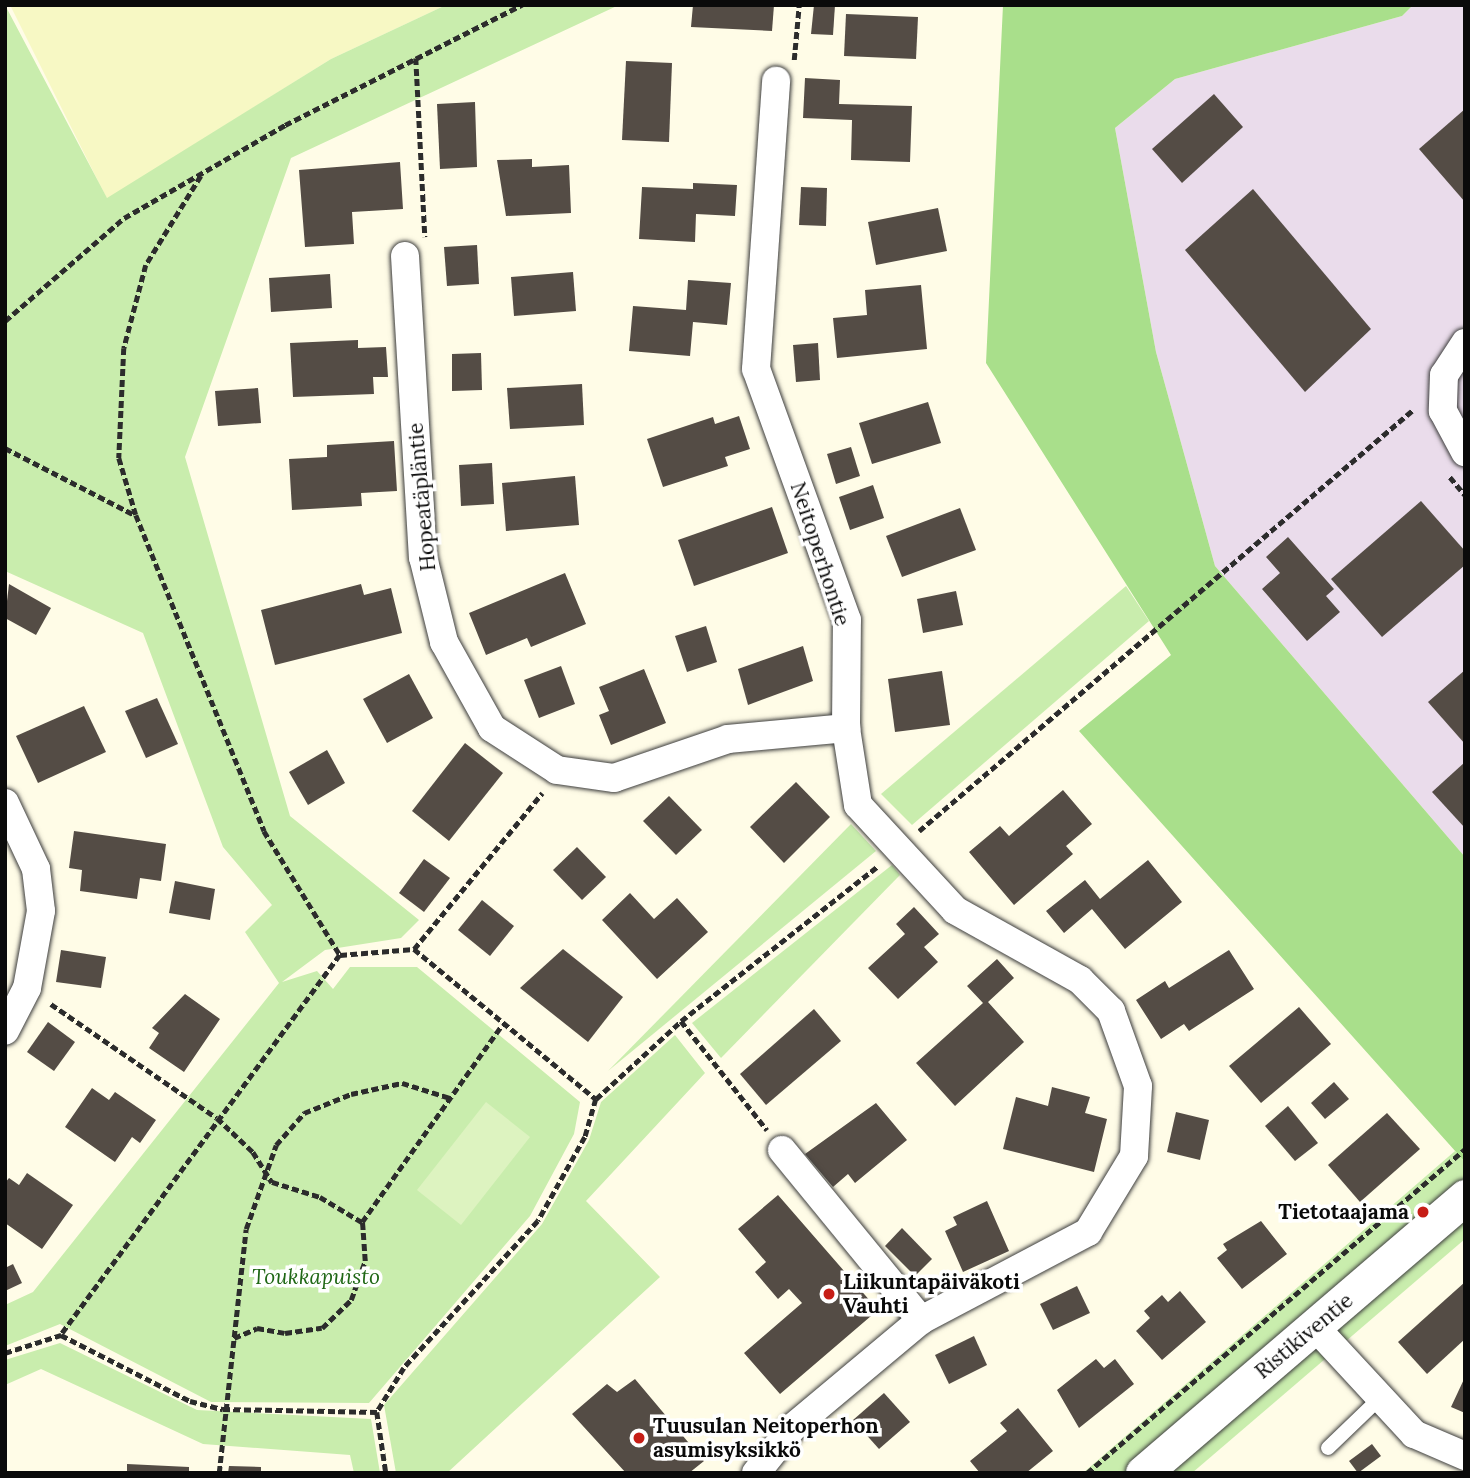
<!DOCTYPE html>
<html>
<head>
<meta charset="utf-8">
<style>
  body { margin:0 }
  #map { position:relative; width:1470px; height:1478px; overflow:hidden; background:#fffce7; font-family:Lora,serif }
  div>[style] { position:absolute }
  .industrial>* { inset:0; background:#eadceb }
  .farmland>* { inset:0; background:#f7f8c4 }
  .green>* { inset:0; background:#c9edad }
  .forest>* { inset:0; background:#a9df8b }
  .pitch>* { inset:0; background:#ddf3c0 }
  .building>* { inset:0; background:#544c45 }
  .path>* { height:4.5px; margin-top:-2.25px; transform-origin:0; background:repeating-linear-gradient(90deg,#2c2c2c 0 7px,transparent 0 10.5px) }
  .roads { filter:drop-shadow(0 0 2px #3d3d3d) drop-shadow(0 0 2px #3d3d3d) }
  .service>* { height:14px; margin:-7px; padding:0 7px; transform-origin:7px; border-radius:7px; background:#fff }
  .minor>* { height:28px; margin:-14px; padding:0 14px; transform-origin:14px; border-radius:14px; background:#fff }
  .tertiary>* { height:35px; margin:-17.5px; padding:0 17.5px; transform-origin:17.5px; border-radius:17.5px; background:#fff }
  .dots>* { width:19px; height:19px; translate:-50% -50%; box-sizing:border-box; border:4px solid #fff; border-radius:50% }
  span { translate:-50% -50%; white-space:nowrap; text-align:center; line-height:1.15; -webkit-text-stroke:7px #fff; paint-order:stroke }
  .street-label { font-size:21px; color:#0a0a0a }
  .poi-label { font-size:21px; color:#0a0a0a; font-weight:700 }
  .right { translate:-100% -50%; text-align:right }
  .left { translate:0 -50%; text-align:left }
  .park-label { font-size:21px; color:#1f6715; font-style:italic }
  .frame { position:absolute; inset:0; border:7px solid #0a0a0a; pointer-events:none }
</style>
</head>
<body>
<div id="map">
  <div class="industrial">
    <div style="clip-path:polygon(1413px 5px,1465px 5px,1465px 857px,1215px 566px,1156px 352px,1115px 128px,1175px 79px,1402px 16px)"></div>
  </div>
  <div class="farmland">
    <div style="clip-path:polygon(10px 5px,446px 5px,331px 59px,107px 199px)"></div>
  </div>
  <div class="green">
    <div style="clip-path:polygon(5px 5px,107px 198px,331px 59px,446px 5px,619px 5px,291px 158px,185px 457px,290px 816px,419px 920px,401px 938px,325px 950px,282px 982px,317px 971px,333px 989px,350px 967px,417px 967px,580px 1102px,574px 1134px,530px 1216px,369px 1403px,211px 1402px,60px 1324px,5px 1346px,5px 1305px,33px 1292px,279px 983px,245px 932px,272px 905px,223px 847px,143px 633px,5px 571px)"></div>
    <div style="clip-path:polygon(1126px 586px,1149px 621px,912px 825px,881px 794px)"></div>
    <div style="clip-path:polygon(851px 824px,876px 851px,608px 1071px)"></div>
    <div style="clip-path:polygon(892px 865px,900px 875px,721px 1058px,692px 1023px)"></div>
    <div style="clip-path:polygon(675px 1035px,705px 1073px,586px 1201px,660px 1277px,447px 1473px,396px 1473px,384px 1405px,542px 1224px,589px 1140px,601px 1102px)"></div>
    <div style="clip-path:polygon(1455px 1151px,1465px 1162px,1465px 1239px,1192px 1473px,1083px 1473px)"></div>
    <div style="clip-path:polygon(60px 1343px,197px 1410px,371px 1419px,380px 1473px,354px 1473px,350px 1455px,203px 1444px,41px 1369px,5px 1385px,5px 1360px)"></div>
  </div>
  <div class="forest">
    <div style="clip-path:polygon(1003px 5px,1413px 5px,1402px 16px,1175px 79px,1115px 128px,1156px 352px,1215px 566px,1465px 857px,1465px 1162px,1079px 731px,1171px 655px,986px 363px)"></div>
  </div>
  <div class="pitch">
    <div style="clip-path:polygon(486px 1102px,530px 1137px,461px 1225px,417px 1190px)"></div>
  </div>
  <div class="building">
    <div style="clip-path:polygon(693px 5px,774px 5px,772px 31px,691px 27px)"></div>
    <div style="clip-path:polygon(814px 5px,835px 5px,833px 35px,811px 34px)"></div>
    <div style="clip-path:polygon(846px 14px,918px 17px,916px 59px,844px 56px)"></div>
    <div style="clip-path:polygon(626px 61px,672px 63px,669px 142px,622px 140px)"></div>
    <div style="clip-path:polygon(805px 78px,840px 80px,839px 104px,912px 106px,910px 162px,851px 160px,852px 120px,803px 118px)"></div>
    <div style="clip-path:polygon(1214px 94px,1243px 127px,1182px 183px,1152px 149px)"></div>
    <div style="clip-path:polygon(475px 102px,477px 167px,440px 169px,437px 104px)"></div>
    <div style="clip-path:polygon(1465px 109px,1465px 202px,1419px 149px)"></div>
    <div style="clip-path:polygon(532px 159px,532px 167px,569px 165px,571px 213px,506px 216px,497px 160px)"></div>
    <div style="clip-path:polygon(400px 162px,403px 209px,352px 212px,354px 244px,305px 247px,299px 170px)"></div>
    <div style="clip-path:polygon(693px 183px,737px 185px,735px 216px,696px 214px,695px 242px,639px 239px,642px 187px,693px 189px)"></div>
    <div style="clip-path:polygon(801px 187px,827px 188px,826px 226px,799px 225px)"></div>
    <div style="clip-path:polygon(1253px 189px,1371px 329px,1305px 392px,1185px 250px)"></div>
    <div style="clip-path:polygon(938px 208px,947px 251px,876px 265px,868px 222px)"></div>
    <div style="clip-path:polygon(477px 245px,479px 284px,447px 286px,444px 247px)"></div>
    <div style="clip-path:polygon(573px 272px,576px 311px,514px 316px,511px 277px)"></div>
    <div style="clip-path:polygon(330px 274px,332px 308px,271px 312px,269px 278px)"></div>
    <div style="clip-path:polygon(688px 280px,731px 283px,727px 325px,693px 322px,690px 356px,629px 351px,633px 306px,686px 310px)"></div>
    <div style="clip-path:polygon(921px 285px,927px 349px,837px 358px,833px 318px,867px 315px,865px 290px)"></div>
    <div style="clip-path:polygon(358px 340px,358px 348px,386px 347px,388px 377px,373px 377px,374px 394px,293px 397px,290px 343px)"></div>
    <div style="clip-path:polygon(818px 343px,820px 380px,796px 382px,793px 345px)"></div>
    <div style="clip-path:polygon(481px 353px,482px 390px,452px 391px,452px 354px)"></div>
    <div style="clip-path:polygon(582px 384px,584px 425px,510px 429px,507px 388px)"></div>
    <div style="clip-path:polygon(258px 388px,261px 423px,218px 426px,215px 391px)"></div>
    <div style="clip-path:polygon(928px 402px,941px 443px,872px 464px,859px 423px)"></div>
    <div style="clip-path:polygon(739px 416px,750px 449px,725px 457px,728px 466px,663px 487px,647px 439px,713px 417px,715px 424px)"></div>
    <div style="clip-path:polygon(394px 441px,397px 491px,361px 493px,362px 506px,292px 510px,289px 459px,327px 457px,327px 445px)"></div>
    <div style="clip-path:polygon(851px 447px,860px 476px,836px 484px,827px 454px)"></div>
    <div style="clip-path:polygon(492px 463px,494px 504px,461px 506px,459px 465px)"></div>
    <div style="clip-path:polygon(575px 476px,579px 525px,506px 531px,502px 483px)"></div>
    <div style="clip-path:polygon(873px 485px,884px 518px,850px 530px,839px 497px)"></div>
    <div style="clip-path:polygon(1421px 501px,1465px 551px,1465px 565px,1382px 637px,1331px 579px)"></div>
    <div style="clip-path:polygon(772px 507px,788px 553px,694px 586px,678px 540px)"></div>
    <div style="clip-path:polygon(960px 508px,976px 550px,902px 577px,886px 536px)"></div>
    <div style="clip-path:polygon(1288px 537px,1334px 589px,1326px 596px,1340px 612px,1307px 641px,1262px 589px,1280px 573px,1266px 557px)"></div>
    <div style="clip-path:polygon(565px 573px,586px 624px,531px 647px,527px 638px,486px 655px,469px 613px)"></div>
    <div style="clip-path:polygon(9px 584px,51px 608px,36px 635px,5px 618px)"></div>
    <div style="clip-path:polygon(361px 584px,364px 595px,391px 588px,402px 633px,275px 665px,261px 610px)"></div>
    <div style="clip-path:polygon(956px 591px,963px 625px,923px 633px,917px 599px)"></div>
    <div style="clip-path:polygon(706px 626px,717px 662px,687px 672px,675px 636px)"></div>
    <div style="clip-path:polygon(803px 646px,813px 681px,748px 705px,738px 669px)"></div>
    <div style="clip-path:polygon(561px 666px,575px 704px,539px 718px,524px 680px)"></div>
    <div style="clip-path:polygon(644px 669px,666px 723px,611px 745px,599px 715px,609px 711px,599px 687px)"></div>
    <div style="clip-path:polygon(1465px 670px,1465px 744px,1428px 702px)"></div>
    <div style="clip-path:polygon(942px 671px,950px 725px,895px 732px,888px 679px)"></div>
    <div style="clip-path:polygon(409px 674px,433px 718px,387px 743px,363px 699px)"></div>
    <div style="clip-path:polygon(157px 698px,178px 744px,146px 758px,125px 711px)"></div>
    <div style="clip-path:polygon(84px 706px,106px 752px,38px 783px,16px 736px)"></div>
    <div style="clip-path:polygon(465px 743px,503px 773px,449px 841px,412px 811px)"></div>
    <div style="clip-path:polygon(327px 750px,345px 783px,308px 805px,289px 772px)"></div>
    <div style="clip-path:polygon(1465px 762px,1465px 828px,1432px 792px)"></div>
    <div style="clip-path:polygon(796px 782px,830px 817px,784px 863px,750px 827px)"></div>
    <div style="clip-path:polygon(1063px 790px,1092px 824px,1066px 846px,1073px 854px,1014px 905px,969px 852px,1000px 826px,1009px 836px)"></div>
    <div style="clip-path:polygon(669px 796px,702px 830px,676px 855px,643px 821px)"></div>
    <div style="clip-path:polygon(74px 831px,166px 844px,161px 881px,140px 878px,137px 899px,80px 891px,82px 870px,69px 868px)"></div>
    <div style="clip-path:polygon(577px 847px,606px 877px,582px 900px,553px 870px)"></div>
    <div style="clip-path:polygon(424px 859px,450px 878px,424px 912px,399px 893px)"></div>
    <div style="clip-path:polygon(1148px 860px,1182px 902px,1125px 949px,1092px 909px,1064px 933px,1046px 911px,1085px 880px,1100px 899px)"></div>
    <div style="clip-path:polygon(175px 881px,215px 889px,210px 920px,169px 913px)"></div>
    <div style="clip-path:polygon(630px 893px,654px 919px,677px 898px,708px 932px,657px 979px,602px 920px)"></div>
    <div style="clip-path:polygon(482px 900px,514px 926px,490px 956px,458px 930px)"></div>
    <div style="clip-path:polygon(914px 907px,939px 934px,924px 947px,938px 962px,898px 999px,868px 968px,905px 934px,896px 924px)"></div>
    <div style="clip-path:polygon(563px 949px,623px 997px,588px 1042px,520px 988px)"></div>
    <div style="clip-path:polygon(61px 950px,106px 957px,101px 988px,56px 982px)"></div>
    <div style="clip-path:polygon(1229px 950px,1254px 989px,1189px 1031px,1184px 1024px,1161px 1039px,1136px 1000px,1165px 981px,1169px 988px)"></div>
    <div style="clip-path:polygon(997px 959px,1014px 978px,988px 1002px,1024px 1042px,955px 1106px,916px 1063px,983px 1003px,967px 986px)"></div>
    <div style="clip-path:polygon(185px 994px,220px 1019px,184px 1072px,149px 1048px,159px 1033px,152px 1028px)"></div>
    <div style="clip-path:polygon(1299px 1007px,1331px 1044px,1261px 1103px,1229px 1066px)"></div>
    <div style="clip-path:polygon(814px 1009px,841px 1041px,766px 1105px,740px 1074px)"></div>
    <div style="clip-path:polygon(48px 1022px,75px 1042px,54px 1071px,27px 1052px)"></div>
    <div style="clip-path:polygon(1334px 1082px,1349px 1099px,1325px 1119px,1311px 1103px)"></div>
    <div style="clip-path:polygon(1052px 1087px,1090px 1097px,1085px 1113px,1107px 1119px,1094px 1172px,1003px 1149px,1016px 1097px,1048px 1106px)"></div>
    <div style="clip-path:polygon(92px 1088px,109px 1100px,115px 1092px,156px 1120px,140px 1143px,132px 1137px,115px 1162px,65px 1127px)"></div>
    <div style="clip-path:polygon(876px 1103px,907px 1140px,855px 1183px,848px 1174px,833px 1187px,805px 1154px)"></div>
    <div style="clip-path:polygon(1288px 1106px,1318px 1143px,1295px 1161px,1265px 1126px)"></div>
    <div style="clip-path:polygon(1176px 1112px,1209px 1120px,1200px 1160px,1167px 1152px)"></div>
    <div style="clip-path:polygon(1387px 1113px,1420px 1149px,1360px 1202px,1328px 1165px)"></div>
    <div style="clip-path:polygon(27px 1173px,73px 1205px,42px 1249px,5px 1223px,5px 1183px,9px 1178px,19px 1185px)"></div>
    <div style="clip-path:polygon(778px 1195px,878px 1310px,780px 1394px,744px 1353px,802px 1303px,789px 1289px,778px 1299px,755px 1272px,766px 1262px,738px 1229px)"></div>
    <div style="clip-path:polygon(987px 1201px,1009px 1251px,963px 1272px,945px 1231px,957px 1225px,953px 1217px)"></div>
    <div style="clip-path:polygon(1261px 1221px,1287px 1254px,1242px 1289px,1217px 1258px,1227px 1250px,1223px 1244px)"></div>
    <div style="clip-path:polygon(902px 1228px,932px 1259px,915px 1276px,885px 1246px)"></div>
    <div style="clip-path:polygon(13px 1264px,22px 1283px,5px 1291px,5px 1268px)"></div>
    <div style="clip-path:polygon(1465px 1282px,1465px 1339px,1427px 1374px,1398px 1342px)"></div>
    <div style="clip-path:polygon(1077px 1286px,1090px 1313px,1053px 1330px,1040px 1304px)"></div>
    <div style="clip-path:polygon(1180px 1291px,1206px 1322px,1162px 1360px,1136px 1331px,1150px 1318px,1144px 1311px,1162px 1295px,1168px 1302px)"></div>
    <div style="clip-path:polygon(974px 1336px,987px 1365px,949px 1384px,935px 1355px)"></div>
    <div style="clip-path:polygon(1096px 1359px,1104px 1368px,1115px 1359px,1134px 1384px,1079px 1428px,1057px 1390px)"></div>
    <div style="clip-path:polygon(1465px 1377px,1465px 1413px,1451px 1407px)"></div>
    <div style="clip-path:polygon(635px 1379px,704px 1461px,689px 1473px,626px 1473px,572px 1414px,607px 1384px,617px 1392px)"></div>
    <div style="clip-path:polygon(884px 1393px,910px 1422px,879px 1449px,853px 1420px)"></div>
    <div style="clip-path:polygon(1018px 1408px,1053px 1451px,1026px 1473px,980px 1473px,970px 1461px,1007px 1431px,1000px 1423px)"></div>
    <div style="clip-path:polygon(1372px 1444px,1381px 1456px,1358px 1473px,1349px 1461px)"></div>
    <div style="clip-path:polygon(127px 1464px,189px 1467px,189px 1473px,127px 1473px)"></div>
    <div style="clip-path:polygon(229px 1466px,261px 1467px,261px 1473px,228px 1473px)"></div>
  </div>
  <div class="path">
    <div style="left:416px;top:58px;width:179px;rotate:87.1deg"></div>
    <div style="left:794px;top:60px;width:55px;rotate:-84.8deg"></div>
    <div style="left:201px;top:176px;width:105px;rotate:121.7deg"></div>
    <div style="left:146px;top:265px;width:86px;rotate:104.8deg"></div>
    <div style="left:124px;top:348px;width:110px;rotate:92.6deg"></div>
    <div style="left:119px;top:458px;width:59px;rotate:73.4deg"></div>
    <div style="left:136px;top:515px;width:341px;rotate:67.9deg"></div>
    <div style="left:264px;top:831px;width:145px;rotate:58.5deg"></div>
    <div style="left:340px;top:955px;width:471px;rotate:126.3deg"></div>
    <div style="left:61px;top:1335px;width:145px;rotate:27.1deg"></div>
    <div style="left:190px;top:1401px;width:34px;rotate:14deg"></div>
    <div style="left:223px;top:1409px;width:154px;rotate:1.1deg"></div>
    <div style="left:377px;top:1412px;width:62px;rotate:81.6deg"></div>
    <div style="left:5px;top:321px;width:157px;rotate:-40.9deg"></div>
    <div style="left:124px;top:218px;width:186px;rotate:-30deg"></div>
    <div style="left:285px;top:125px;width:266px;rotate:-26.9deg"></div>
    <div style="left:5px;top:448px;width:146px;rotate:27.3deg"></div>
    <div style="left:1450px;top:477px;width:23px;rotate:50deg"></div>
    <div style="left:919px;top:831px;width:650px;rotate:-40.45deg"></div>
    <div style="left:414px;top:949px;width:202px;rotate:-50.6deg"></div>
    <div style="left:340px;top:955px;width:74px;rotate:-4.6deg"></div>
    <div style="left:414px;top:949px;width:236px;rotate:39.5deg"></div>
    <div style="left:596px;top:1099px;width:40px;rotate:106deg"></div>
    <div style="left:585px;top:1137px;width:96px;rotate:119.2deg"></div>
    <div style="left:538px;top:1221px;width:199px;rotate:132.4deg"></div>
    <div style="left:404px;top:1368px;width:52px;rotate:121.5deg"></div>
    <div style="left:51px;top:1004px;width:201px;rotate:34.5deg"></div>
    <div style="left:217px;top:1118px;width:50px;rotate:43.4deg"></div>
    <div style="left:253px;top:1152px;width:36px;rotate:58deg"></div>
    <div style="left:272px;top:1182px;width:50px;rotate:17.4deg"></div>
    <div style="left:320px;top:1197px;width:49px;rotate:30.8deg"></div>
    <div style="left:681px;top:1021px;width:139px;rotate:51.7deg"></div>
    <div style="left:596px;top:1099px;width:115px;rotate:-42.5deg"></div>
    <div style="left:681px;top:1021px;width:251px;rotate:-38.2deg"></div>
    <div style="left:234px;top:1338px;width:25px;rotate:-23deg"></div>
    <div style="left:257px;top:1328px;width:28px;rotate:10deg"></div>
    <div style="left:285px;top:1333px;width:37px;rotate:-8deg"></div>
    <div style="left:322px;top:1328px;width:40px;rotate:-44deg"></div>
    <div style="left:351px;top:1300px;width:41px;rotate:-70.3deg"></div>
    <div style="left:365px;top:1261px;width:39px;rotate:-94deg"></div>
    <div style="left:362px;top:1222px;width:242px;rotate:-54.6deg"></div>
    <div style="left:5px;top:1353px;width:59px;rotate:-17.8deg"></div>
    <div style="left:219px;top:1473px;width:245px;rotate:-83.7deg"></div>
    <div style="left:246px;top:1229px;width:89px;rotate:-70.3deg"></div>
    <div style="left:276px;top:1145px;width:43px;rotate:-48.8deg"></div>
    <div style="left:304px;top:1113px;width:51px;rotate:-22deg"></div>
    <div style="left:351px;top:1094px;width:52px;rotate:-12.2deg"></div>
    <div style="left:402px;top:1083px;width:50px;rotate:17.4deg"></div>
    <div style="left:1087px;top:1473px;width:498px;rotate:-40.6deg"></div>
  </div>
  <div class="roads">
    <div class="service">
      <div style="left:1328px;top:1448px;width:71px;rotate:-43.9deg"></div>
    </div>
    <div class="minor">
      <div style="left:405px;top:256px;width:302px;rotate:86.6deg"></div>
      <div style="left:423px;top:557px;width:88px;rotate:76.1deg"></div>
      <div style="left:444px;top:642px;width:98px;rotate:60.8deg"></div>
      <div style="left:492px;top:728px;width:77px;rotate:32.9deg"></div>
      <div style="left:557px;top:770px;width:58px;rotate:8deg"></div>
      <div style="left:614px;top:778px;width:120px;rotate:-18.9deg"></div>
      <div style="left:728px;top:739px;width:119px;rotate:-5.3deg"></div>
      <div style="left:1465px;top:343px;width:38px;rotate:123deg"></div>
      <div style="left:1444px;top:375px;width:36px;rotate:92deg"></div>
      <div style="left:1443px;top:411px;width:47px;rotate:61.8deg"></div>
      <div style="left:5px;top:803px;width:73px;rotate:64.8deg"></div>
      <div style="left:36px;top:869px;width:42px;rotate:83.2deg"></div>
      <div style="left:41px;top:911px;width:78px;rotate:100.3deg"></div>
      <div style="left:27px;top:988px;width:48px;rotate:117.1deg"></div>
      <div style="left:782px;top:1150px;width:220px;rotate:50.7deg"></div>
      <div style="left:1315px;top:1327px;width:146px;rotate:47.2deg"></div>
      <div style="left:1414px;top:1434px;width:56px;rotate:23.3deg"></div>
      <div style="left:756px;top:1473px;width:58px;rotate:-51.3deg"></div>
      <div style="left:792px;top:1428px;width:168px;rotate:-39.9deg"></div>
      <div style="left:921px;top:1320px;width:189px;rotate:-27.8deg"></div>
      <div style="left:1088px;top:1232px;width:89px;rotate:-58.8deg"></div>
      <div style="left:1134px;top:1156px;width:70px;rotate:-86.7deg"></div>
      <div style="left:1138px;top:1086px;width:80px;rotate:-109.8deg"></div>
      <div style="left:1111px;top:1011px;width:44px;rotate:-135deg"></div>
      <div style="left:1080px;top:980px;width:143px;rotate:-150.8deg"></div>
      <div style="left:955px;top:910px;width:143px;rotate:-132.7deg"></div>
      <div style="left:858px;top:805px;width:78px;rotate:-98.9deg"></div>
      <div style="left:846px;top:728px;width:108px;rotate:-89.5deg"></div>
      <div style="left:847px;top:620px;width:267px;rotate:-109.9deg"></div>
      <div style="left:756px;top:369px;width:289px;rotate:-86deg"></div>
    </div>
    <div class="tertiary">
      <div style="left:1143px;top:1473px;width:424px;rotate:-40.6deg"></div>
    </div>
  </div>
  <div class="dots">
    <div style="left:1423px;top:1212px;background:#c61d16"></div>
    <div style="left:829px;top:1294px;background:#c61d16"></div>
    <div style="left:639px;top:1438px;background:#c61d16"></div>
  </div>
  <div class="street-label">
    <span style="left:422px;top:497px;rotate:-95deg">Hopeatäpläntie</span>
    <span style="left:820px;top:554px;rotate:72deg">Neitoperhontie</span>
    <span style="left:1304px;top:1336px;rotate:-40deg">Ristikiventie</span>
  </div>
  <div class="poi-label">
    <span class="right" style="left:1409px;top:1212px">Tietotaajama</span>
    <span class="left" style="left:843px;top:1294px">Liikuntapäiväkoti<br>Vauhti</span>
    <span class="left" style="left:653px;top:1438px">Tuusulan Neitoperhon<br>asumisyksikkö</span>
  </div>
  <div class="park-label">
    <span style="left:316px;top:1277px">Toukkapuisto</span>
  </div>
  <div class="frame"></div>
</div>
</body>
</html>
